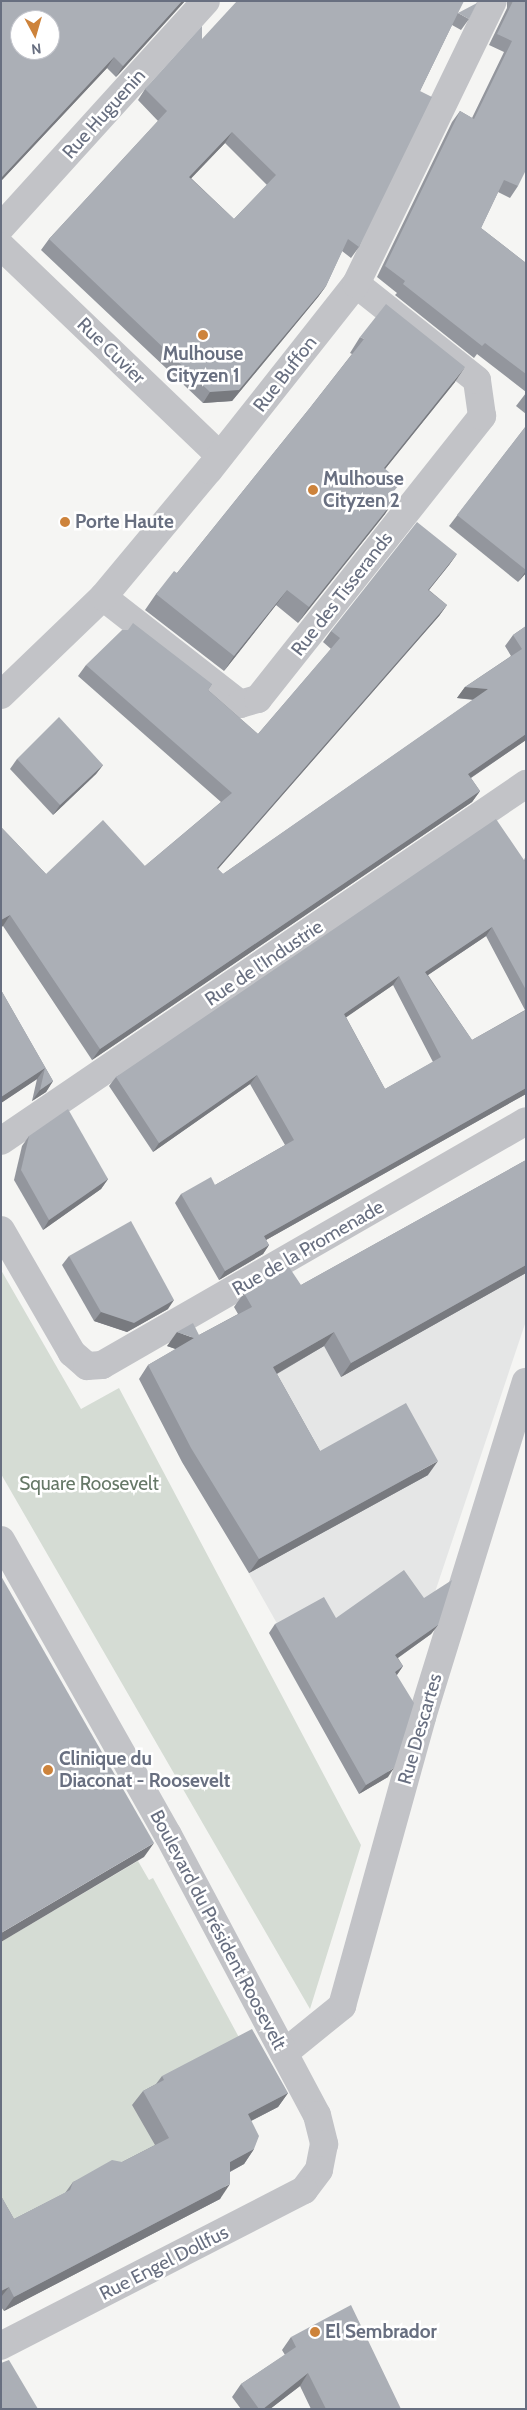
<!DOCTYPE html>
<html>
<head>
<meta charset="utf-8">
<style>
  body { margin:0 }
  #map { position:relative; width:527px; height:2410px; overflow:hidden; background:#f5f5f3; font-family:Cabin,sans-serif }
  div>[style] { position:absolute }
  .built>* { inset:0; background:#e5e6e6 }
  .green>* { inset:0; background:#d5dcd4 }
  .pedestrian>* { height:28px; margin:-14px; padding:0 14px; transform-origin:14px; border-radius:14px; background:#c2c3c7 }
  .minor>* { height:28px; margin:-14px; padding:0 14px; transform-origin:14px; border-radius:14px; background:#c2c3c7 }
  .wall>* { inset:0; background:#93969d }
  .shaded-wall>* { inset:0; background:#787a7f }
  .building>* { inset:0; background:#abafb6 }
  .dots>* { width:14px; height:14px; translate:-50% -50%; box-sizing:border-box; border:2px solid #fff; border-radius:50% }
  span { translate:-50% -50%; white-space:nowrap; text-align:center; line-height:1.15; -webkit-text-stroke:5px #fff; paint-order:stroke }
  .street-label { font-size:19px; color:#686f80 }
  .poi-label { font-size:19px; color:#686f80; font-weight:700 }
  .left { translate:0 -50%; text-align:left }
  .park-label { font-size:19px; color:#667867 }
  .frame { position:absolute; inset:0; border:2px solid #686f80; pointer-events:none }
  .north { position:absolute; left:10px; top:10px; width:50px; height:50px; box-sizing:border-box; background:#fff; border:1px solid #c3c5cc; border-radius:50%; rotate:174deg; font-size:14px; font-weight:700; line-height:20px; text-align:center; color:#686f80 }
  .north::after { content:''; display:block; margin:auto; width:18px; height:22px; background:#cd833b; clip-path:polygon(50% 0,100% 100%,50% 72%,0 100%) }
</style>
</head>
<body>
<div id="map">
  <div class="built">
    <div style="clip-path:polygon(526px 1169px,526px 1321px,433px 1598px,301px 1691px,269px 1633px,279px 1627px,219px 1521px,182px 1462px,182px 1353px)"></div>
  </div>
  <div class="green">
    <div style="clip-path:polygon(1px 1270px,81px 1409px,119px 1388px,361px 1845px,310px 2009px,1px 1474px)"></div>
    <div style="clip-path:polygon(138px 1861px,149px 1880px,153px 1878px,242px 2043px,166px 2149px,1px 2228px,1px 1942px)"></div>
  </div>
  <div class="pedestrian">
    <div style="left:284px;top:2053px;width:75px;rotate:-39deg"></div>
    <div style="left:342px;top:2006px;width:300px;rotate:-74.5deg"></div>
  </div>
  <div class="minor">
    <div style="left:1px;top:227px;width:305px;rotate:-47.8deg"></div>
    <div style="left:1px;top:246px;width:303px;rotate:43.8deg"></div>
    <div style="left:103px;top:597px;width:174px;rotate:38deg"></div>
    <div style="left:240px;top:704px;width:19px;rotate:-16deg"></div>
    <div style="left:258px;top:699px;width:361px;rotate:-51.6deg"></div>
    <div style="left:482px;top:416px;width:36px;rotate:-98deg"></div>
    <div style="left:477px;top:380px;width:154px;rotate:-141.6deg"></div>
    <div style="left:1px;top:695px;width:141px;rotate:-43.9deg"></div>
    <div style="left:103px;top:597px;width:165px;rotate:-50.2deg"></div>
    <div style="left:209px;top:470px;width:237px;rotate:-51.7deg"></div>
    <div style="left:356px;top:284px;width:314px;rotate:-64.2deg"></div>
    <div style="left:1px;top:1141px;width:635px;rotate:-34.22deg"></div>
    <div style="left:1px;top:1230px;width:142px;rotate:60deg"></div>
    <div style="left:72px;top:1353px;width:20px;rotate:41deg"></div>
    <div style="left:87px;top:1366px;width:15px;rotate:-4deg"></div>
    <div style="left:102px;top:1365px;width:489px;rotate:-29.9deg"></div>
    <div style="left:1px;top:1540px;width:339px;rotate:60.5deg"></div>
    <div style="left:168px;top:1835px;width:317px;rotate:62deg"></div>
    <div style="left:317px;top:2115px;width:30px;rotate:76deg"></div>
    <div style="left:324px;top:2144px;width:26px;rotate:101deg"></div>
    <div style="left:319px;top:2170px;width:25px;rotate:127deg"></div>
    <div style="left:304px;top:2190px;width:341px;rotate:152.8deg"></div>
    <div style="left:422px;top:1717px;width:351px;rotate:-72.8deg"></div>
  </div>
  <div class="wall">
    <div style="clip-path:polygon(1px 1px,185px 1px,116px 77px,107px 68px,1px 181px)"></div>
    <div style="clip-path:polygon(507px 1px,526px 1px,518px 186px,510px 198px,498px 192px,481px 228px,526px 263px,526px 392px,477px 354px,474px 358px,395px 295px,397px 293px,377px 277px,452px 122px,460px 111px,472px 118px,504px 52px,489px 45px,507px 8px)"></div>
    <div style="clip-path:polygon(evenodd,458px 13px,469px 19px,461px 30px,452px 25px,420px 91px,359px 247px,351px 258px,342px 251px,326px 286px,318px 297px,232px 401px,203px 403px,41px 250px,49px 239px,158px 121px,138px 100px,145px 89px,202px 39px,458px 13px,225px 143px,267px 185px,234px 219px,191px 178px,225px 143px)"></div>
    <div style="clip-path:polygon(360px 337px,455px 382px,385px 469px,392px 495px,385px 514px,298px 623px,276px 605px,224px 671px,145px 610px,156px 594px,177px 573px,309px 409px,352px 354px,350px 353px)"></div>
    <div style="clip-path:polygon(526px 393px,526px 414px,516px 406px)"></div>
    <div style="clip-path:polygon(526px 426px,526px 573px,518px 582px,449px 526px)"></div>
    <div style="clip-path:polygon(457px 554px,449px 565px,429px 590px,447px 605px,439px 616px,218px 869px,223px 874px,473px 700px,457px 698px,465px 687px,511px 656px,505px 646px,513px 635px,526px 626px,526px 740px,471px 778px,480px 791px,472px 802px,92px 1060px,3px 926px,1px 927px,1px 827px,46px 874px,145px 866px,221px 802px,78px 676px,86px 665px,212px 684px,208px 690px,258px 734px,331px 649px,323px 642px,331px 631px)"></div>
    <div style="clip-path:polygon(17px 759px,103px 765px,96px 774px,53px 815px,10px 769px)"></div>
    <div style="clip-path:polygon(evenodd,526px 854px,526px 1094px,266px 1240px,269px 1245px,263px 1254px,219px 1280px,175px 1203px,181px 1194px,215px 1185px,285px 1145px,250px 1084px,153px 1152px,109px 1086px,116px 1077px,524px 861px,526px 854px,486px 936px,525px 1010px,472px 1040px,428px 975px,486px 936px,526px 854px,393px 985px,433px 1062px,385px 1089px,346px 1017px,393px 985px)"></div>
    <div style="clip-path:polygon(1px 990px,53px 1081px,46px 1092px,32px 1101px,37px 1079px,1px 1103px)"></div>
    <div style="clip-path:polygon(29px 1136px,108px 1179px,101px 1189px,43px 1230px,14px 1180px,22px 1146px)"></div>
    <div style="clip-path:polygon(526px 1160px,526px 1273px,341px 1377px,324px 1346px,277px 1374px,320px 1451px,428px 1475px,249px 1573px,182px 1462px,139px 1379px,148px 1365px,176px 1349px,167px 1346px,199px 1335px,238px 1314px,234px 1307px,244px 1293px,301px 1285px)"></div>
    <div style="clip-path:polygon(69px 1256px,168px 1309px,127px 1332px,94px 1321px,62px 1265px)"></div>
    <div style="clip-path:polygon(336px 1618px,438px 1625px,431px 1634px,398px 1658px,403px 1666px,397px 1675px,388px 1777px,359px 1794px,269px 1633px,275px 1624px)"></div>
    <div style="clip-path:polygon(162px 2076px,288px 2093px,278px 2107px,251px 2121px,254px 2149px,244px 2164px,230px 2172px,220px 2199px,4px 2311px,1px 2307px,1px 2196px,14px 2219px,65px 2193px,73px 2182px,122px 2162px,155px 2145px,132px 2105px,143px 2091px,156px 2084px)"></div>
    <div style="clip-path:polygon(291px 2337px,401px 2409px,311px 2409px,300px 2386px,270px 2409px,241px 2409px,232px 2397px,241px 2384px,285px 2355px,282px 2350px)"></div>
  </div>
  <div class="shaded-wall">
    <div style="clip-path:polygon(182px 1px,185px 1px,116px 77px,123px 66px)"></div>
    <div style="clip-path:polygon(114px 57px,107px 68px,1px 181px,1px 178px)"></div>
    <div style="clip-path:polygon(232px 132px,225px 143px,182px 188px,189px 177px)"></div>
    <div style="clip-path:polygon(326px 286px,318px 297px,232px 401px,203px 403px,210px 392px)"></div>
    <div style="clip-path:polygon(465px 367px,455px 382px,373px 484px,384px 468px)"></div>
    <div style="clip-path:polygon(396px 498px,385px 514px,298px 623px,309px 607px)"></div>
    <div style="clip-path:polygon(457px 554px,449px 565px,420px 601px,428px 590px)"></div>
    <div style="clip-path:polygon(526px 571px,526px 573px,518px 582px)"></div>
    <div style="clip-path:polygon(287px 590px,276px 605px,224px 671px,234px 656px)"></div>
    <div style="clip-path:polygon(447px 605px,439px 616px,209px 879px,217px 868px)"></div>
    <div style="clip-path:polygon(465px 687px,488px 689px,480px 700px,457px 698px)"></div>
    <div style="clip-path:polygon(526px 734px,526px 740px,460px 785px,468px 774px)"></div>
    <div style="clip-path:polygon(103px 765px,96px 774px,53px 815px,60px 805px)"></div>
    <div style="clip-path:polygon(480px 791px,472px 802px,92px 1060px,100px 1049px)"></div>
    <div style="clip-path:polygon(10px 915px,3px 926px,1px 927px,1px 920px)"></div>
    <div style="clip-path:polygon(492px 927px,486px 936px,419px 981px,425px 972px)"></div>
    <div style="clip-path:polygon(399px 976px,393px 985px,338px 1023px,344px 1014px)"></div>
    <div style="clip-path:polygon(45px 1068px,37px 1079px,1px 1103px,1px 1097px)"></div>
    <div style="clip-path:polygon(257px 1075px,250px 1084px,153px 1152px,159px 1143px)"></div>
    <div style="clip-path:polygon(53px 1081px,46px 1092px,32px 1101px,40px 1090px)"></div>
    <div style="clip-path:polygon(526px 1088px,526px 1094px,257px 1245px,264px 1236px)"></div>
    <div style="clip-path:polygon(108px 1179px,101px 1189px,43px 1230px,49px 1220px)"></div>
    <div style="clip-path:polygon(269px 1245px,263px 1254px,219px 1280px,225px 1271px)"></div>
    <div style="clip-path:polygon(526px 1265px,526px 1273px,341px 1377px,351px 1363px)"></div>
    <div style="clip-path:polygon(174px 1300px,168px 1309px,127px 1332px,94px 1321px,101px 1312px)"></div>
    <div style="clip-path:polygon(177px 1332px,194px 1338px,184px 1352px,167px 1346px)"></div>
    <div style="clip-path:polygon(334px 1332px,324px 1346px,264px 1381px,273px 1367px)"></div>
    <div style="clip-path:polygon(438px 1461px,428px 1475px,249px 1573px,259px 1559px)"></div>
    <div style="clip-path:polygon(438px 1625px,431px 1634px,389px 1664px,395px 1655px)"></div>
    <div style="clip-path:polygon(403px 1666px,396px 1676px,395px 1672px)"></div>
    <div style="clip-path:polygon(394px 1768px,388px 1777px,359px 1794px,366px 1785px)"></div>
    <div style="clip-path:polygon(154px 1843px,144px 1857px,1px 1942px,1px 1933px)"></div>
    <div style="clip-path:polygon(288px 2093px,278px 2107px,237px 2128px,248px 2114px)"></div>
    <div style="clip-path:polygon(254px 2149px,244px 2164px,220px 2177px,230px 2162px)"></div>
    <div style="clip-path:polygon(230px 2184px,220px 2199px,4px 2311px,14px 2297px)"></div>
    <div style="clip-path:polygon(9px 2287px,1px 2297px,1px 2291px)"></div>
    <div style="clip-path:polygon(308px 2373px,300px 2386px,270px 2409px,263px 2409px)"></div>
  </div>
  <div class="building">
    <div style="clip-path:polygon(evenodd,1px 1px,182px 1px,123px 66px,114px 57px,1px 178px,1px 1px,20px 20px,50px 20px,50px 50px,20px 50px,20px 20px)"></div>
    <div style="clip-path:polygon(evenodd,237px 1px,464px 1px,458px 13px,477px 3px,469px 19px,458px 13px,420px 91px,432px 97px,359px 247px,348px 239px,326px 286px,239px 390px,210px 392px,49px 239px,167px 111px,145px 89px,202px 26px,202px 39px,237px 1px,232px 132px,276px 175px,234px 219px,189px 177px,232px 132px)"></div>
    <div style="clip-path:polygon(513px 1px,526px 1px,526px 170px,518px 186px,504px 180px,481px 228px,526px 263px,526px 374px,485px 343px,482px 346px,403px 284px,405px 281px,385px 266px,460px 111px,474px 119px,512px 41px,497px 34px)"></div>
    <div style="clip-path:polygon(386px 304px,465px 367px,384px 468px,401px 482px,391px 495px,396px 498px,309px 607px,287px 590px,234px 656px,156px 594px,174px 571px,177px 573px,309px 409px,364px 339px,360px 337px)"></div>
    <div style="clip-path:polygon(526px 426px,526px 570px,457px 515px)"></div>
    <div style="clip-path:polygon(417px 522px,457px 554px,428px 590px,447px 605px,217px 868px,223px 874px,488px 689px,465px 687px,522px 649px,513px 635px,526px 626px,526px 734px,468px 774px,480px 791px,100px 1049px,10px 915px,1px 920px,1px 827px,46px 874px,103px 820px,145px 866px,232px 793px,86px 665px,122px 630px,128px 630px,133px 623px,212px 684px,208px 690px,258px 734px,340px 638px,331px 631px)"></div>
    <div style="clip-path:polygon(59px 717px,103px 765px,60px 805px,17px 759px)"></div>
    <div style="clip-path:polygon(evenodd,496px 819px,526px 863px,526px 990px,492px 927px,425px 972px,472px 1040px,526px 1010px,526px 1088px,264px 1236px,269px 1245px,225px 1271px,181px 1194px,211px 1177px,215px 1185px,294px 1140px,257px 1075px,159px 1143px,116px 1077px,496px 819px,399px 976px,441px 1057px,385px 1089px,344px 1014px,399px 976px)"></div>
    <div style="clip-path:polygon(1px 990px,53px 1081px,40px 1090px,45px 1068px,1px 1097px)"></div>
    <div style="clip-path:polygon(68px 1109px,108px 1179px,49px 1220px,21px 1170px,29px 1136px)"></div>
    <div style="clip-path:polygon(526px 1160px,526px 1265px,351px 1363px,334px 1332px,273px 1367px,320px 1451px,406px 1403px,438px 1461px,259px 1559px,191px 1448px,148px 1365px,194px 1338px,177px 1332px,193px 1323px,199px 1335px,252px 1307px,244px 1293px,289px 1267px,301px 1285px)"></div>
    <div style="clip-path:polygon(131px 1221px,174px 1300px,134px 1323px,101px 1312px,69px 1256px)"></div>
    <div style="clip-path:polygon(404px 1570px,424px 1598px,452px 1580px,438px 1625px,395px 1655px,403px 1666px,395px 1672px,414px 1703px,394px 1768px,366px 1785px,275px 1624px,324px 1597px,336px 1618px)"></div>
    <div style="clip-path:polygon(1px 1576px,154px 1843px,1px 1933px)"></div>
    <div style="clip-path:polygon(252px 2029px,288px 2093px,248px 2114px,259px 2136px,254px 2149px,230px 2162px,230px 2184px,14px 2297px,9px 2287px,1px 2291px,1px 2196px,14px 2219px,70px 2190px,73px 2182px,112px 2160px,122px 2162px,169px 2138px,143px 2091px,164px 2080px,162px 2076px)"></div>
    <div style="clip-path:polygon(351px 2305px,401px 2409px,326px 2409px,308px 2373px,263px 2409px,259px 2409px,241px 2384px,296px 2347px,291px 2337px)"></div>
    <div style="clip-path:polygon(9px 2360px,38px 2409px,1px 2409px,1px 2363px)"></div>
  </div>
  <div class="dots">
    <div style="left:203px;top:335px;background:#cd833b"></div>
    <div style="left:313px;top:490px;background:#cd833b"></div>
    <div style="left:65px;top:522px;background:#cd833b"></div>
    <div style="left:48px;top:1770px;background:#cd833b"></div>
    <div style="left:315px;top:2332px;background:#cd833b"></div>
  </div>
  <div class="street-label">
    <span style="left:104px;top:114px;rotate:-48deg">Rue Huguenin</span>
    <span style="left:111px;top:351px;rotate:44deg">Rue Cuvier</span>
    <span style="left:285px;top:374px;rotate:-52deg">Rue Buffon</span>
    <span style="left:342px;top:594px;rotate:-52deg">Rue des Tisserands</span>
    <span style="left:264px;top:963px;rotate:-34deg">Rue de l'Industrie</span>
    <span style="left:308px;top:1248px;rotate:-30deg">Rue de la Promenade</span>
    <span style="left:420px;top:1729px;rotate:-74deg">Rue Descartes</span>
    <span style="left:218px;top:1930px;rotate:62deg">Boulevard du Président Roosevelt</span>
    <span style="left:164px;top:2263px;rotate:-27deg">Rue Engel Dollfus</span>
  </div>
  <div class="poi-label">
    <span style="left:203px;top:365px">Mulhouse<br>Cityzen 1</span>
    <span class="left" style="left:323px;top:490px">Mulhouse<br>Cityzen 2</span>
    <span class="left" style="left:75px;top:522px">Porte Haute</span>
    <span class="left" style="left:59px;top:1770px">Clinique du<br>Diaconat - Roosevelt</span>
    <span class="left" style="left:325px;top:2332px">El Sembrador</span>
  </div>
  <div class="park-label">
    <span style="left:89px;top:1484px">Square Roosevelt</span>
  </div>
  <div class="frame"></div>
  <div class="north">N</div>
</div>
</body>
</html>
